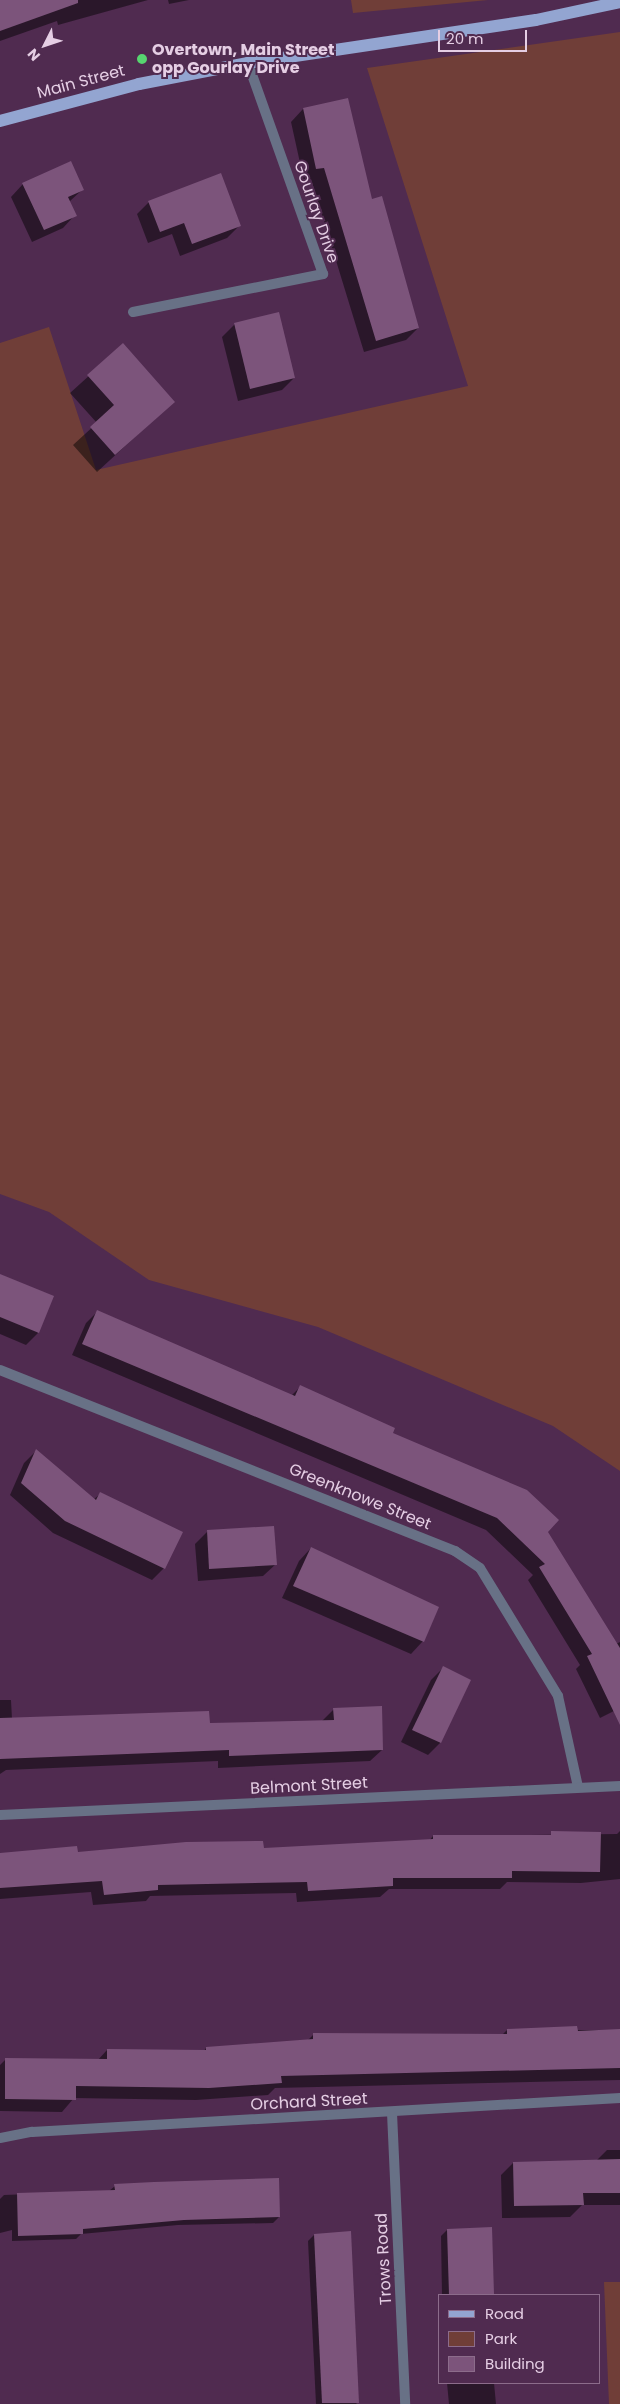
<!DOCTYPE html>
<html>
<head>
<meta charset="utf-8">
<style>
  body { margin:0 }
  #map { position:relative; width:620px; height:2404px; overflow:hidden; background:#502b50; font-family:Poppins,sans-serif }
  div>[style] { position:absolute }
  .green>* { inset:0; background:#703e38 }
  .shadow>* { inset:0; background:#0007 }
  .building>* { inset:0; background:#7c547b }
  .street>* { height:10px; margin:-5px; padding:0 5px; transform-origin:5px; border-radius:5px; background:#687186 }
  .primary>* { height:12px; margin:-6px; padding:0 6px; transform-origin:6px; border-radius:6px; background:#93a5d1 }
  .dots>* { width:14px; height:14px; translate:-50% -50%; box-sizing:border-box; border:2px solid #502b50; border-radius:50% }
  span { translate:-50% -50%; white-space:nowrap; text-align:center; line-height:1.15; -webkit-text-stroke:4px #502b50; paint-order:stroke }
  .poi-label { font-size:16px; color:#e5cee4; font-weight:700 }
  .left { translate:0 -50%; text-align:left }
  .street-label { font-size:16px; color:#e5cee4 }
  .legend { position:absolute; left:438px; top:2294px; width:162px; height:90px; box-sizing:border-box; background:#502b50; border:1px solid #8c6c8b; margin:0; padding:6px 9px; list-style:none; font-size:15px; color:#e5cee4 }
  .legend li { display:flex; align-items:center; gap:10px; height:25px }
  .legend b { width:25px; border:1px solid #8c6c8b }
  .north { position:absolute; left:20px; top:20px; width:50px; height:50px; -webkit-text-stroke:4px #502b50; paint-order:stroke; rotate:229deg; font-size:14px; font-weight:700; line-height:20px; text-align:center; color:#e5cee4 }
  .north::after { content:''; display:block; margin:auto; width:18px; height:22px; background:#e5cee4; clip-path:polygon(50% 0,100% 100%,50% 72%,0 100%) }
  .scale { position:absolute; left:438px; top:30px; width:89px; height:22px; box-sizing:border-box; border:2px solid #e5cee4; border-top:0; padding-left:6px; font-size:15px; line-height:18px; white-space:nowrap; color:#e5cee4; -webkit-text-stroke:4px #502b50; paint-order:stroke }
</style>
</head>
<body>
<div id="map">
  <div class="green">
    <div style="clip-path:polygon(351px 0,488px 0,353px 13px)"></div>
    <div style="clip-path:polygon(620px 32px,620px 1471px,553px 1426px,318px 1327px,149px 1280px,49px 1212px,0 1194px,0 343px,49px 327px,96px 470px,468px 386px,367px 68px)"></div>
    <div style="clip-path:polygon(604px 2282px,620px 2282px,620px 2404px,609px 2404px)"></div>
  </div>
  <div class="shadow">
    <div style="clip-path:polygon(0 0,148px 0,58px 25px,57px 21px,0 41px)"></div>
    <div style="clip-path:polygon(168px 0,189px 0,169px 4px)"></div>
    <div style="clip-path:polygon(347px 99px,371px 201px,418px 328px,406px 340px,364px 352px,311px 179px,304px 181px,291px 122px,303px 109px)"></div>
    <div style="clip-path:polygon(23px 184px,83px 189px,69px 202px,75px 215px,63px 228px,32px 242px,11px 197px)"></div>
    <div style="clip-path:polygon(149px 202px,239px 226px,227px 238px,180px 256px,172px 234px,148px 243px,137px 214px)"></div>
    <div style="clip-path:polygon(235px 324px,294px 378px,282px 390px,238px 401px,222px 337px)"></div>
    <div style="clip-path:polygon(123px 345px,173px 402px,97px 472px,73px 445px,97px 423px,70px 393px)"></div>
    <div style="clip-path:polygon(0 1275px,38px 1333px,26px 1345px,0 1334px)"></div>
    <div style="clip-path:polygon(98px 1311px,291px 1396px,300px 1387px,391px 1434px,547px 1532px,616px 1644px,620px 1642px,620px 1708px,600px 1718px,576px 1669px,580px 1665px,528px 1580px,533px 1575px,486px 1530px,72px 1355px,86px 1323px)"></div>
    <div style="clip-path:polygon(36px 1451px,93px 1500px,100px 1494px,164px 1568px,152px 1580px,53px 1533px,10px 1495px,24px 1463px)"></div>
    <div style="clip-path:polygon(208px 1531px,276px 1564px,263px 1576px,198px 1581px,195px 1544px)"></div>
    <div style="clip-path:polygon(311px 1548px,423px 1641px,411px 1654px,282px 1598px,299px 1561px)"></div>
    <div style="clip-path:polygon(443px 1668px,440px 1743px,428px 1755px,401px 1742px,431px 1680px)"></div>
    <div style="clip-path:polygon(0 1700px,11px 1700px,12px 1719px,209px 1725px,322px 1721px,334px 1709px,382px 1750px,370px 1761px,218px 1768px,218px 1761px,6px 1770px,0 1774px)"></div>
    <div style="clip-path:polygon(620px 1831px,620px 1879px,581px 1883px,507px 1882px,500px 1889px,389px 1889px,380px 1897px,297px 1902px,296px 1893px,150px 1896px,146px 1901px,93px 1905px,91px 1892px,0 1899px,0 1854px,262px 1850px,429px 1841px,433px 1836px,617px 1834px)"></div>
    <div style="clip-path:polygon(507px 2030px,620px 2030px,620px 2080px,275px 2088px,268px 2095px,196px 2100px,74px 2098px,62px 2112px,0 2111px,0 2065px,6px 2059px,97px 2061px,107px 2050px,204px 2051px,206px 2048px,307px 2041px,314px 2034px,502px 2035px)"></div>
    <div style="clip-path:polygon(607px 2150px,620px 2150px,620px 2205px,582px 2205px,570px 2217px,502px 2218px,501px 2175px,513px 2163px,596px 2161px)"></div>
    <div style="clip-path:polygon(115px 2186px,279px 2217px,273px 2223px,178px 2225px,81px 2234px,76px 2239px,12px 2241px,12px 2230px,0 2233px,0 2199px,4px 2195px,109px 2191px)"></div>
    <div style="clip-path:polygon(491px 2229px,493px 2295px,442px 2295px,441px 2236px,447px 2230px)"></div>
    <div style="clip-path:polygon(314px 2235px,358px 2402px,356px 2404px,316px 2404px,308px 2241px)"></div>
    <div style="clip-path:polygon(447px 2383px,494px 2383px,496px 2404px,449px 2404px)"></div>
  </div>
  <div class="building">
    <div style="clip-path:polygon(0 0,78px 0,78px 3px,0 31px)"></div>
    <div style="clip-path:polygon(348px 98px,372px 199px,382px 196px,419px 328px,376px 341px,324px 168px,316px 169px,303px 108px)"></div>
    <div style="clip-path:polygon(71px 161px,84px 190px,68px 197px,77px 216px,44px 230px,22px 183px)"></div>
    <div style="clip-path:polygon(221px 173px,241px 226px,192px 244px,184px 223px,160px 232px,148px 201px)"></div>
    <div style="clip-path:polygon(279px 312px,295px 378px,250px 389px,234px 323px)"></div>
    <div style="clip-path:polygon(123px 343px,175px 402px,115px 455px,90px 427px,114px 405px,87px 375px)"></div>
    <div style="clip-path:polygon(0 1274px,54px 1296px,39px 1333px,0 1317px)"></div>
    <div style="clip-path:polygon(97px 1310px,295px 1396px,300px 1385px,395px 1428px,393px 1433px,527px 1490px,559px 1520px,548px 1532px,620px 1648px,620px 1725px,587px 1656px,592px 1654px,539px 1567px,545px 1564px,497px 1518px,82px 1344px)"></div>
    <div style="clip-path:polygon(36px 1449px,96px 1500px,100px 1492px,183px 1532px,165px 1569px,65px 1521px,21px 1483px)"></div>
    <div style="clip-path:polygon(274px 1526px,277px 1565px,209px 1569px,207px 1530px)"></div>
    <div style="clip-path:polygon(311px 1547px,439px 1607px,424px 1642px,293px 1586px)"></div>
    <div style="clip-path:polygon(443px 1666px,471px 1680px,441px 1743px,412px 1730px)"></div>
    <div style="clip-path:polygon(382px 1706px,383px 1750px,229px 1756px,229px 1750px,0 1759px,0 1718px,209px 1711px,210px 1723px,334px 1720px,333px 1708px)"></div>
    <div style="clip-path:polygon(551px 1831px,601px 1832px,600px 1872px,512px 1871px,512px 1878px,393px 1878px,393px 1886px,308px 1891px,307px 1882px,158px 1885px,158px 1890px,104px 1895px,102px 1881px,0 1888px,0 1853px,77px 1846px,78px 1852px,186px 1842px,263px 1841px,264px 1848px,433px 1839px,433px 1835px,551px 1835px)"></div>
    <div style="clip-path:polygon(577px 2026px,578px 2031px,620px 2029px,620px 2068px,281px 2076px,282px 2083px,209px 2088px,76px 2086px,76px 2100px,5px 2099px,5px 2058px,107px 2059px,107px 2049px,206px 2050px,206px 2047px,313px 2039px,313px 2033px,507px 2034px,507px 2029px)"></div>
    <div style="clip-path:polygon(620px 2159px,620px 2193px,583px 2193px,584px 2205px,514px 2206px,513px 2162px)"></div>
    <div style="clip-path:polygon(279px 2178px,280px 2217px,184px 2220px,83px 2229px,83px 2234px,18px 2236px,17px 2193px,115px 2190px,114px 2184px,154px 2182px)"></div>
    <div style="clip-path:polygon(492px 2227px,494px 2295px,449px 2295px,447px 2229px)"></div>
    <div style="clip-path:polygon(351px 2231px,359px 2403px,322px 2403px,314px 2234px)"></div>
  </div>
  <div class="street">
    <div style="left:133px;top:312px;width:194px;rotate:-11.3deg"></div>
    <div style="left:323px;top:274px;width:224px;rotate:-109.6deg"></div>
    <div style="left:0;top:1370px;width:490px;rotate:21.7deg"></div>
    <div style="left:455px;top:1551px;width:30px;rotate:34deg"></div>
    <div style="left:480px;top:1568px;width:150px;rotate:58.6deg"></div>
    <div style="left:558px;top:1696px;width:93px;rotate:77.6deg"></div>
    <div style="left:0;top:1815px;width:621px;rotate:-2.68deg"></div>
    <div style="left:392px;top:2113px;width:291px;rotate:87.4deg"></div>
    <div style="left:0;top:2138px;width:33px;rotate:-11deg"></div>
    <div style="left:32px;top:2132px;width:589px;rotate:-3.31deg"></div>
  </div>
  <div class="primary">
    <div style="left:0;top:121px;width:144px;rotate:-14.9deg"></div>
    <div style="left:139px;top:84px;width:111px;rotate:-10.9deg"></div>
    <div style="left:248px;top:63px;width:291px;rotate:-8.5deg"></div>
    <div style="left:536px;top:20px;width:86px;rotate:-12.1deg"></div>
  </div>
  <div class="dots">
    <div style="left:142px;top:59px;background:#57d570"></div>
  </div>
  <div class="poi-label">
    <span class="left" style="left:152px;top:59px">Overtown, Main Street<br>opp Gourlay Drive</span>
  </div>
  <div class="street-label">
    <span style="left:81px;top:82px;rotate:-15deg">Main Street</span>
    <span style="left:316px;top:212px;rotate:71deg">Gourlay Drive</span>
    <span style="left:360px;top:1497px;rotate:22deg">Greenknowe Street</span>
    <span style="left:309px;top:1786px;rotate:-3deg">Belmont Street</span>
    <span style="left:309px;top:2102px;rotate:-3deg">Orchard Street</span>
    <span style="left:384px;top:2259px;rotate:-93deg">Trows Road</span>
  </div>
  <ul class="legend">
  <li><b style="height:6px;background:#93a5d1"></b>Road</li>
  <li><b style="height:14px;background:#703e38"></b>Park</li>
  <li><b style="height:14px;background:#7c547b"></b>Building</li>
  </ul>
  <div class="north">N</div>
  <div class="scale">20 m</div>
</div>
</body>
</html>
